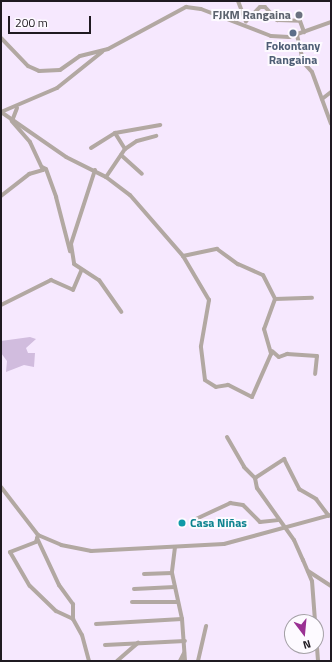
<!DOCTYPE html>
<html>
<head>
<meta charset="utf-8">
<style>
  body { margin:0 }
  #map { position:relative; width:332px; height:662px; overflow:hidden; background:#f6e8fe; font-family:"Titillium Web",sans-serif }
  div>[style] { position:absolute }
  .green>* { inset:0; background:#d1bcde }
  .minor>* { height:4px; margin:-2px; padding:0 2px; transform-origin:2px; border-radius:2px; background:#b2a8a2 }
  .dots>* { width:11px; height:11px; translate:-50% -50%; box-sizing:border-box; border:2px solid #fdfaff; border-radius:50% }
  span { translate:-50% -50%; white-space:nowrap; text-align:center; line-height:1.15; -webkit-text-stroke:4px #fdfaff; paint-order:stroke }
  .worship-label { font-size:12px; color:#5b616d; font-weight:700 }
  .right { translate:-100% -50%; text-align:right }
  .service-label { font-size:12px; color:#4e5e75; font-weight:700 }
  .culture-label { font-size:12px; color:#0d838f; font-weight:700 }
  .left { translate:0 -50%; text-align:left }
  .frame { position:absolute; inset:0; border:2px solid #1f1a21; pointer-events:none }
  .north { position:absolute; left:284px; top:614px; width:40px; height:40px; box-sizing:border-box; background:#fdfaff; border:1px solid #a4a0a6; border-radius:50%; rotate:164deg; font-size:11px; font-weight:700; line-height:16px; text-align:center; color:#1f1a21 }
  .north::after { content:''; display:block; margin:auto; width:14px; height:18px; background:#9a3093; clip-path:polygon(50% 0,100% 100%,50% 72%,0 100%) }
  .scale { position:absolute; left:8px; top:16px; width:83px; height:18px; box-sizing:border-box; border:2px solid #1f1a21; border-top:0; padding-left:5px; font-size:12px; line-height:14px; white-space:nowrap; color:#1f1a21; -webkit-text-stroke:3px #fdfaff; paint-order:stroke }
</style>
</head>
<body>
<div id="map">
  <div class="green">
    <div style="clip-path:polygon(30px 337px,36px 339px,26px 348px,28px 353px,35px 353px,34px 367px,24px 365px,6px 372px,7px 361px,1px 353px,1px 341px)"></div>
  </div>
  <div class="minor">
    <div style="left:238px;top:1px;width:22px;rotate:69deg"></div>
    <div style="left:247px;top:20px;width:18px;rotate:-45deg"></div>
    <div style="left:260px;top:7px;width:5px"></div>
    <div style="left:265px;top:7px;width:18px;rotate:47deg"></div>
    <div style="left:277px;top:20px;width:23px;rotate:2deg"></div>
    <div style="left:300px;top:21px;width:12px;rotate:70deg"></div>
    <div style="left:297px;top:35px;width:28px;rotate:77deg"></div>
    <div style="left:303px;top:62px;width:13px;rotate:48deg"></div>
    <div style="left:312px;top:72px;width:55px;rotate:69.9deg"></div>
    <div style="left:1px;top:38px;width:39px;rotate:46deg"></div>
    <div style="left:28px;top:66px;width:12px;rotate:24deg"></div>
    <div style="left:39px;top:71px;width:21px;rotate:-3deg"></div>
    <div style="left:60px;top:70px;width:24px;rotate:-35deg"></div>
    <div style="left:80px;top:56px;width:29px;rotate:-14deg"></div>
    <div style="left:108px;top:49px;width:89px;rotate:-28.3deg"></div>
    <div style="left:186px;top:7px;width:15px;rotate:8deg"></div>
    <div style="left:201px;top:9px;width:75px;rotate:21.1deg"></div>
    <div style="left:271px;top:36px;width:18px;rotate:3deg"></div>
    <div style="left:289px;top:37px;width:45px;rotate:-19.7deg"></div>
    <div style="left:322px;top:99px;width:11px;rotate:-38deg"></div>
    <div style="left:1px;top:112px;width:79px;rotate:34.7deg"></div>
    <div style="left:66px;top:157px;width:45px;rotate:26.6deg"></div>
    <div style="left:106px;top:177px;width:30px;rotate:37deg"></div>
    <div style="left:130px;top:195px;width:81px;rotate:49deg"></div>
    <div style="left:183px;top:256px;width:35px;rotate:-12deg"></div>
    <div style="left:217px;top:249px;width:26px;rotate:36deg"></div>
    <div style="left:238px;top:264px;width:27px;rotate:24deg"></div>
    <div style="left:263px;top:275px;width:27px;rotate:63deg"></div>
    <div style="left:275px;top:299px;width:32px;rotate:110deg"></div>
    <div style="left:264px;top:329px;width:26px;rotate:74deg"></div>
    <div style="left:271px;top:354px;width:47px;rotate:113.8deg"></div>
    <div style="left:252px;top:397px;width:27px;rotate:-153deg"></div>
    <div style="left:228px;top:385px;width:12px;rotate:171deg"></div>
    <div style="left:216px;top:387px;width:13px;rotate:-148deg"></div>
    <div style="left:205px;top:380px;width:34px;rotate:-97deg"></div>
    <div style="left:201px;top:346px;width:47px;rotate:-80.1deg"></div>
    <div style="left:209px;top:300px;width:51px;rotate:-120.6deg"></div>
    <div style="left:1px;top:112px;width:61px;rotate:-23.2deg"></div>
    <div style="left:57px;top:88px;width:58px;rotate:-38.7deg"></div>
    <div style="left:91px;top:148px;width:28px;rotate:-32deg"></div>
    <div style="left:125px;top:149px;width:19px;rotate:-122deg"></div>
    <div style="left:115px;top:133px;width:46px;rotate:-10.1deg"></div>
    <div style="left:121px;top:155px;width:28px;rotate:42deg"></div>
    <div style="left:42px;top:167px;width:4px;rotate:27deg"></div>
    <div style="left:46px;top:169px;width:30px;rotate:70deg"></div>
    <div style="left:56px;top:197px;width:56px;rotate:75.5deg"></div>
    <div style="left:95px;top:170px;width:78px;rotate:108deg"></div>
    <div style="left:71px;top:244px;width:20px;rotate:81deg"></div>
    <div style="left:74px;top:264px;width:30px;rotate:33deg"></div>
    <div style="left:99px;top:280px;width:39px;rotate:55deg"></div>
    <div style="left:106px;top:177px;width:34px;rotate:-56deg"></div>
    <div style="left:125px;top:149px;width:14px;rotate:-34deg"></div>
    <div style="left:137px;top:141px;width:20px;rotate:-15deg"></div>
    <div style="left:1px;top:196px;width:36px;rotate:-38deg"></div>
    <div style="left:29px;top:174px;width:15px;rotate:-16deg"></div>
    <div style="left:43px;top:170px;width:31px;rotate:-115deg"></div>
    <div style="left:30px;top:142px;width:28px;rotate:-131deg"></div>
    <div style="left:12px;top:121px;width:14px;rotate:-69deg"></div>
    <div style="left:275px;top:299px;width:37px;rotate:-2deg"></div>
    <div style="left:1px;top:305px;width:56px;rotate:-26.6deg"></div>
    <div style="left:51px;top:280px;width:24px;rotate:24deg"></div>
    <div style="left:73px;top:290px;width:21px;rotate:-67deg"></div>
    <div style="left:272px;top:351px;width:9px;rotate:41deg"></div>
    <div style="left:279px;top:357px;width:9px;rotate:-21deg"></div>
    <div style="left:287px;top:354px;width:30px;rotate:4deg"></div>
    <div style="left:317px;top:356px;width:18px;rotate:96deg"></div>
    <div style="left:227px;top:437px;width:34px;rotate:60deg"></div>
    <div style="left:244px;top:467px;width:16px;rotate:45deg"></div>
    <div style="left:255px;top:478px;width:10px;rotate:79deg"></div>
    <div style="left:257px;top:488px;width:64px;rotate:54.6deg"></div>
    <div style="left:294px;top:540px;width:22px;rotate:66deg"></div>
    <div style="left:303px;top:560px;width:23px;rotate:67deg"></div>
    <div style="left:312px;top:581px;width:80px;rotate:85.7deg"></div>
    <div style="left:255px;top:478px;width:35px;rotate:-33deg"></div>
    <div style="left:284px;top:459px;width:34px;rotate:63deg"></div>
    <div style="left:299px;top:489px;width:20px;rotate:30deg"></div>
    <div style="left:316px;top:499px;width:21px;rotate:53deg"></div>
    <div style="left:1px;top:487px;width:61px;rotate:52.4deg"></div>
    <div style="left:38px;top:535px;width:25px;rotate:23deg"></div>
    <div style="left:61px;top:545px;width:31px;rotate:11deg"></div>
    <div style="left:91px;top:551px;width:133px;rotate:-3deg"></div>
    <div style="left:224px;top:544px;width:111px;rotate:-15.2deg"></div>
    <div style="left:196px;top:519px;width:38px;rotate:-25deg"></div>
    <div style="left:230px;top:503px;width:13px;rotate:9deg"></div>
    <div style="left:243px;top:505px;width:24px;rotate:45deg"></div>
    <div style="left:260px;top:522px;width:18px;rotate:-6deg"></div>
    <div style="left:38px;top:535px;width:7px;rotate:106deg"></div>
    <div style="left:36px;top:542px;width:28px;rotate:159deg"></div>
    <div style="left:10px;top:552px;width:39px;rotate:60deg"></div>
    <div style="left:30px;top:586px;width:36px;rotate:44deg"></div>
    <div style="left:56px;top:611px;width:19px;rotate:25deg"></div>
    <div style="left:73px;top:619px;width:18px;rotate:61deg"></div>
    <div style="left:82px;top:635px;width:27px;rotate:75deg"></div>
    <div style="left:37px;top:538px;width:52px;rotate:64.9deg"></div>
    <div style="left:59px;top:585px;width:24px;rotate:54deg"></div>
    <div style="left:73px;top:604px;width:15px;rotate:90deg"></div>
    <div style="left:175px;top:547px;width:26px;rotate:97deg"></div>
    <div style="left:172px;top:573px;width:47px;rotate:77.7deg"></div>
    <div style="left:182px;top:619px;width:42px;rotate:85.9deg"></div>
    <div style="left:308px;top:571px;width:27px;rotate:33deg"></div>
    <div style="left:144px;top:574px;width:28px;rotate:-2deg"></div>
    <div style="left:134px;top:589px;width:41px;rotate:-2.8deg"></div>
    <div style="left:132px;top:602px;width:46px"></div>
    <div style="left:96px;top:624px;width:86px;rotate:-3.3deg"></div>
    <div style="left:105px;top:645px;width:80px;rotate:-2.9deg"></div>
    <div style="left:117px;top:661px;width:28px;rotate:-41deg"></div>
    <div style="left:180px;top:661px;width:9px;rotate:-63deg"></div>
    <div style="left:198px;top:661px;width:36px;rotate:-77deg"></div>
  </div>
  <div class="dots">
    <div style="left:299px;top:15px;background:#6b7280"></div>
    <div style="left:293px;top:33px;background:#5c6f8a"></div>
    <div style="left:182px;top:523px;background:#0f9aa8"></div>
  </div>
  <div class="worship-label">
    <span class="right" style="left:291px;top:15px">FJKM Rangaina</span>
  </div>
  <div class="service-label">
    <span style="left:293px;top:53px">Fokontany<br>Rangaina</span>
  </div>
  <div class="culture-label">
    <span class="left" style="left:190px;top:523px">Casa Niñas</span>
  </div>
  <div class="frame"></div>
  <div class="north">N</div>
  <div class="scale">200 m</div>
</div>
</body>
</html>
